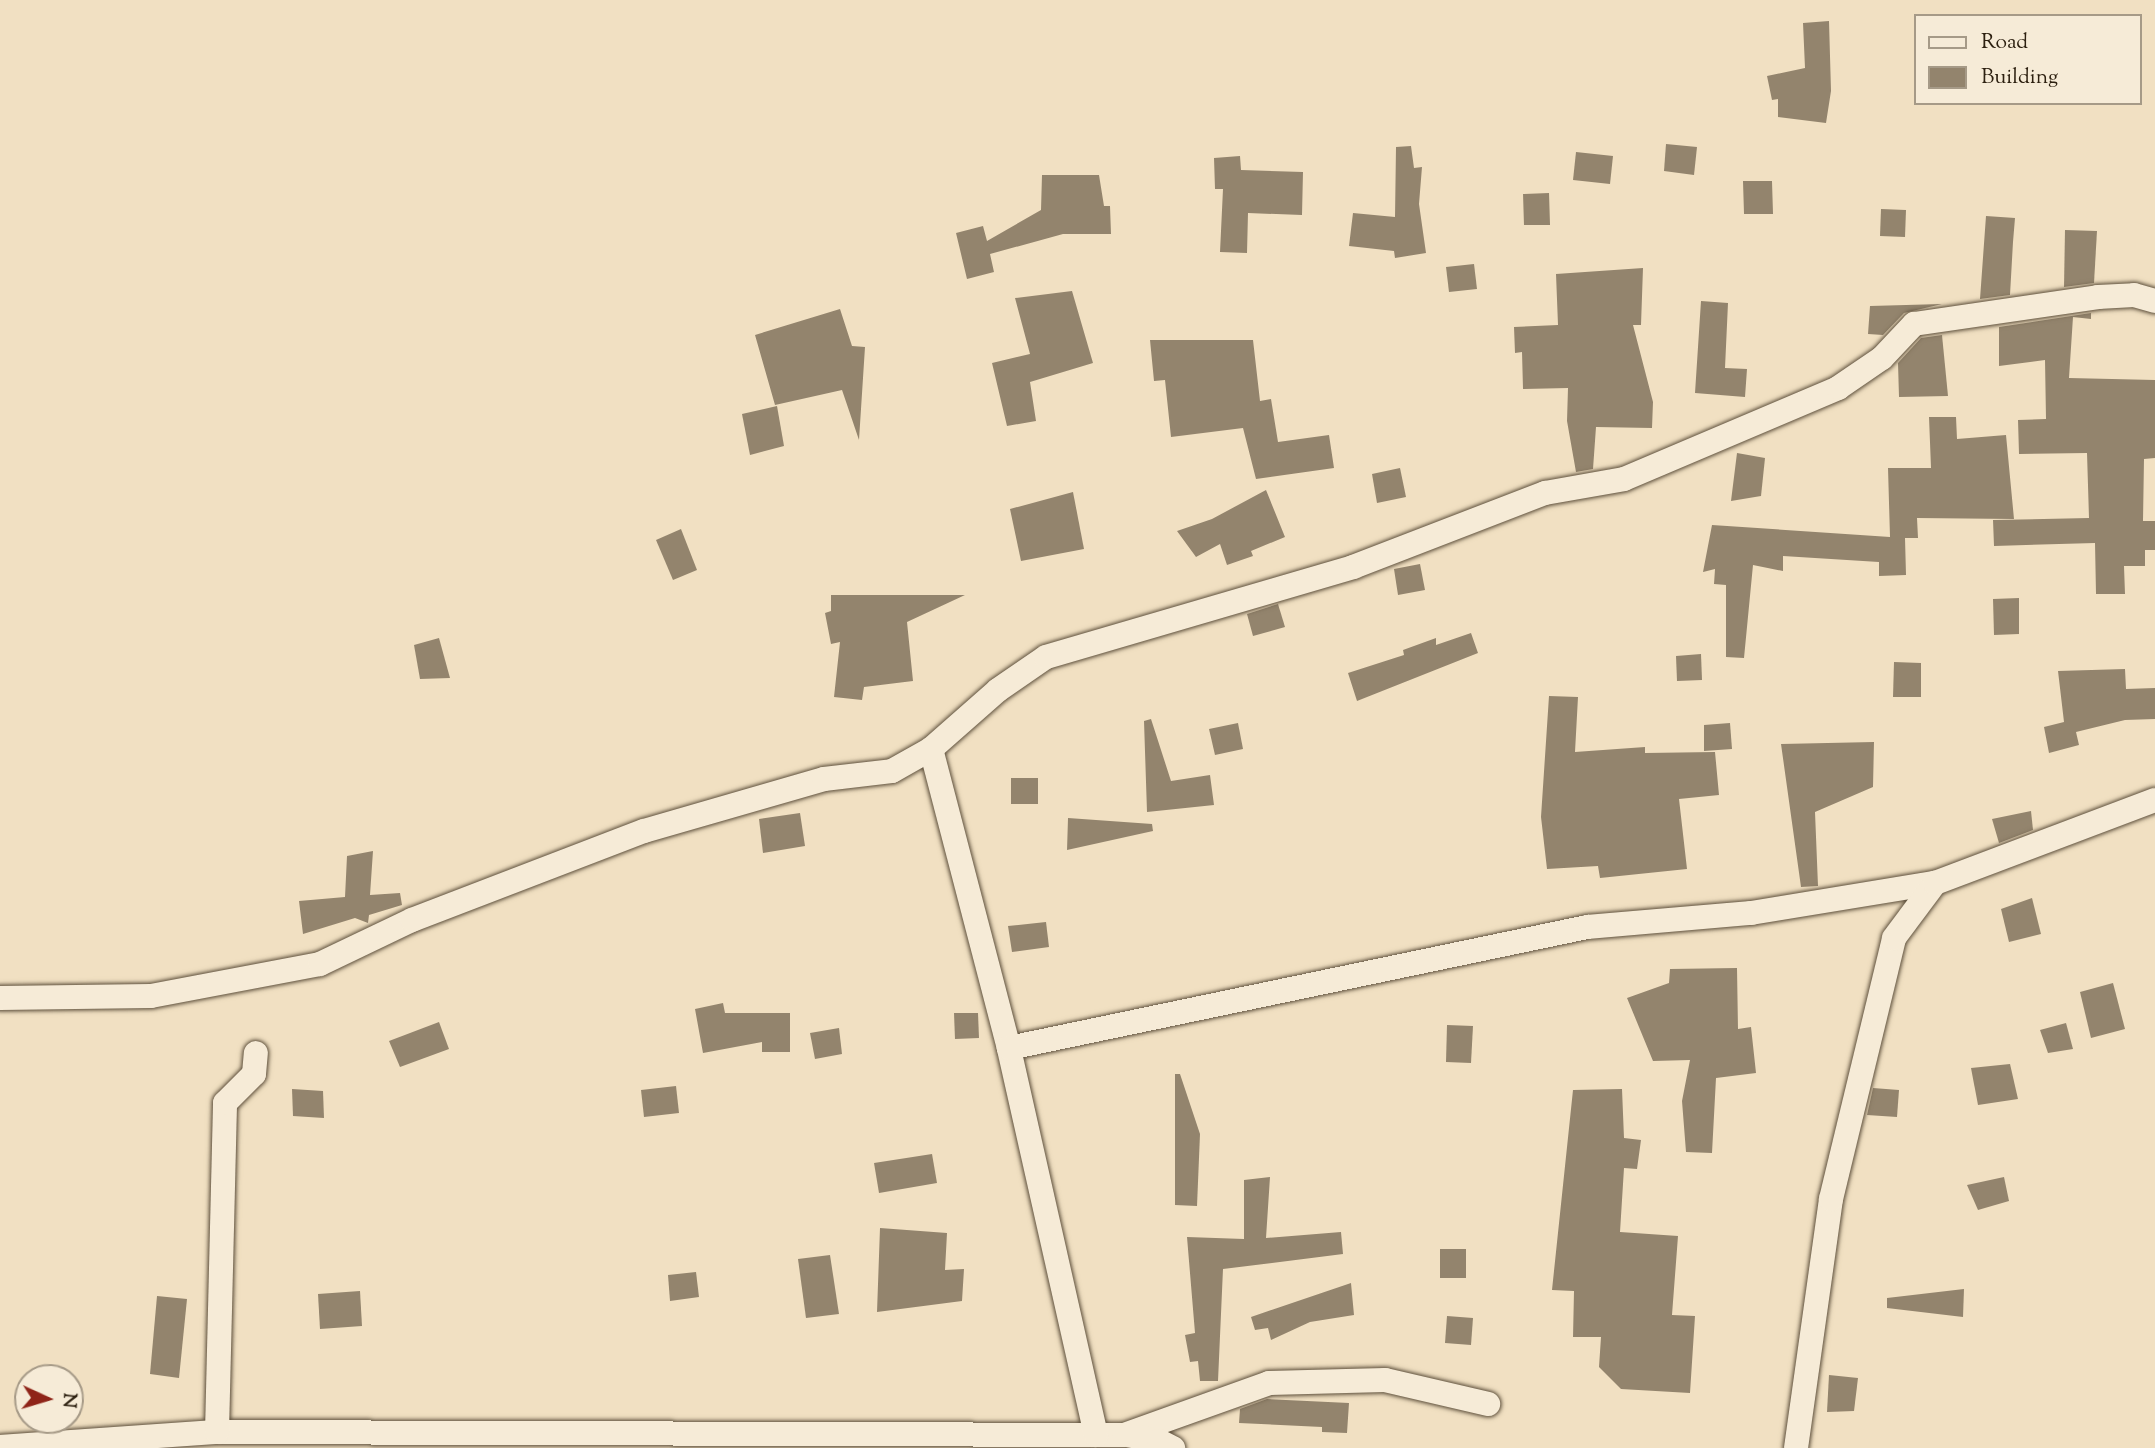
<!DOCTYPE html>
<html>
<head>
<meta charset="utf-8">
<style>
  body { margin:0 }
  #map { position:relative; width:2155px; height:1448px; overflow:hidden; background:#f1e0c2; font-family:"Sorts Mill Goudy",serif }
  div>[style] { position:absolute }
  .building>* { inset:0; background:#93846d }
  .roads { filter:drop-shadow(0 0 2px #5e503c) drop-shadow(0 0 2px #5e503c) }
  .minor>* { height:24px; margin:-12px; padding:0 12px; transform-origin:12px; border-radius:12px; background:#f6ebd7 }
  span { translate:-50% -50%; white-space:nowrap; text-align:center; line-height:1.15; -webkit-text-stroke:6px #f6ebd7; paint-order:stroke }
  .legend { position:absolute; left:1914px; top:14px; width:228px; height:91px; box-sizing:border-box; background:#f6ebd7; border:2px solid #a69a87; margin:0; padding:9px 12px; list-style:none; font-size:21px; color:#2d2010 }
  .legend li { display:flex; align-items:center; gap:14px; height:35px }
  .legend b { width:35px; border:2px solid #a69a87 }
  .north { position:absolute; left:14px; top:1364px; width:70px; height:70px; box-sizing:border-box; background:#f6ebd7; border:2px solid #a69a87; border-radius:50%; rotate:94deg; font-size:19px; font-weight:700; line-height:28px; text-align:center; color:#2d2010 }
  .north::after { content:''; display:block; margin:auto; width:24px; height:32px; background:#8f2418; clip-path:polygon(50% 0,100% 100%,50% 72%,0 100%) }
</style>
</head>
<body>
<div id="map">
  <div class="building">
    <div style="clip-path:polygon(1829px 21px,1831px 91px,1826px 123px,1778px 117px,1778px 99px,1772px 100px,1767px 76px,1805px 68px,1803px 23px)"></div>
    <div style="clip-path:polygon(1666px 144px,1697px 147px,1694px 175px,1664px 171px)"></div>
    <div style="clip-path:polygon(1411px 146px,1414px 168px,1422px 167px,1419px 204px,1426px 253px,1395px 258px,1394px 251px,1349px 246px,1353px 213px,1395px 217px,1396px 147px)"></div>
    <div style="clip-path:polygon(1576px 152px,1613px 156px,1610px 184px,1573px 180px)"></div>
    <div style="clip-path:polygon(1240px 156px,1241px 170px,1303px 172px,1302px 215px,1248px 213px,1247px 253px,1220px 252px,1223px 189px,1215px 189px,1214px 158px)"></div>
    <div style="clip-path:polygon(1042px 175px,1099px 175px,1104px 206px,1110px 206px,1111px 234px,1063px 234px,990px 254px,994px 272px,967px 279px,956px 233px,983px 226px,987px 241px,1041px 210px)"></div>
    <div style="clip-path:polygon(1743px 181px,1772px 181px,1773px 214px,1744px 214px)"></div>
    <div style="clip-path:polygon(1549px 193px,1550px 225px,1524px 225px,1523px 194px)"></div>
    <div style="clip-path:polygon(1881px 209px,1906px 210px,1905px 237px,1880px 236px)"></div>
    <div style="clip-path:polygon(1986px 216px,2015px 218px,2013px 242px,2010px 295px,1980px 299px)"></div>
    <div style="clip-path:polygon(2065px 230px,2097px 231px,2094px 283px,2064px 287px)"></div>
    <div style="clip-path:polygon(1474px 264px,1477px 289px,1449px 292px,1446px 267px)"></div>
    <div style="clip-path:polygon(1643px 268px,1641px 325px,1633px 325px,1653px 402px,1652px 428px,1596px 427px,1593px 469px,1576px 472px,1567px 421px,1568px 388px,1523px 389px,1522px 352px,1515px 353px,1514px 327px,1558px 325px,1556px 274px)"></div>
    <div style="clip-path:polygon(1072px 291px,1093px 363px,1030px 382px,1036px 421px,1007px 426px,992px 363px,1030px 354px,1015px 298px)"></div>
    <div style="clip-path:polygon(1701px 301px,1728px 303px,1725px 368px,1747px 369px,1745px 397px,1695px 393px)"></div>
    <div style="clip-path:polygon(1942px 304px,1904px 313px,1883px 335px,1868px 334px,1870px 306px)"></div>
    <div style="clip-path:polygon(840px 309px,852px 346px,865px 347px,859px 440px,842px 390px,775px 405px,755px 335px)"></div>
    <div style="clip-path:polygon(2091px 313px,2091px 319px,2073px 317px,2069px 378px,2155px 380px,2155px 458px,2144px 459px,2143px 521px,2155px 521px,2155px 550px,2145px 550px,2145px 566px,2124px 566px,2125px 594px,2096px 594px,2095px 543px,1994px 546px,1993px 520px,2089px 518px,2087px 453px,2019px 454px,2018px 420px,2046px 419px,2045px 360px,1999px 366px,1999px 327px)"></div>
    <div style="clip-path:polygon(1942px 335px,1948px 396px,1899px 397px,1898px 363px,1921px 338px)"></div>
    <div style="clip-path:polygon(1150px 340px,1253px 340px,1260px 401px,1271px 399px,1278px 442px,1329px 435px,1334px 468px,1256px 479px,1243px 428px,1171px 437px,1165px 380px,1154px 381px)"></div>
    <div style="clip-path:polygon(777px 406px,784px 446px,750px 455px,742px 414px)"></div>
    <div style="clip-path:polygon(1929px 417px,1956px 417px,1957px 439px,2006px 435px,2014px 519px,1917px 518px,1918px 538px,1901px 538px,1905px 538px,1906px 575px,1879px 576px,1879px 562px,1783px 556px,1783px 571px,1753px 565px,1744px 658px,1726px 657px,1726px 585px,1714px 584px,1715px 569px,1703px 572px,1712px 525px,1890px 537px,1888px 468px,1931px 468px)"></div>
    <div style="clip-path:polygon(1737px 453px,1765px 458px,1761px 496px,1731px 501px)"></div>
    <div style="clip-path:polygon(1400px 468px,1406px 497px,1377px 503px,1372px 474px)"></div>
    <div style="clip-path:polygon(1266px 490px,1285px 537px,1251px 551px,1253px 556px,1227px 565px,1220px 544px,1196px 557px,1177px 531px,1212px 519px)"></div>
    <div style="clip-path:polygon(1073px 492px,1084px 549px,1021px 561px,1010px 509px)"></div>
    <div style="clip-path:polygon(681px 529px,697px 570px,673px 580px,656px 540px)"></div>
    <div style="clip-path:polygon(1420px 564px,1425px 590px,1398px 595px,1394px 569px)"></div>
    <div style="clip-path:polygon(831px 595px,965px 595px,907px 622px,913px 681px,864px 687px,862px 700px,834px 697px,840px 642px,831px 644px,825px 613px,831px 611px)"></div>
    <div style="clip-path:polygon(2019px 598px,2019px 634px,1994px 635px,1993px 599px)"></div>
    <div style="clip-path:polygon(1278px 604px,1285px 627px,1253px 636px,1247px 614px)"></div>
    <div style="clip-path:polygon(1471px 633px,1478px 653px,1357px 701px,1348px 673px,1404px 655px,1403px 650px,1436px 638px,1436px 645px)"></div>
    <div style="clip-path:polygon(439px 638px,450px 678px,420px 679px,414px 645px)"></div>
    <div style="clip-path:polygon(1701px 654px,1702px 680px,1677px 681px,1676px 656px)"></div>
    <div style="clip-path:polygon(1894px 662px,1921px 663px,1921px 697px,1893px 697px)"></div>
    <div style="clip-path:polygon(2125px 669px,2126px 689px,2155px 688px,2155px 719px,2125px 720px,2076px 732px,2079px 745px,2049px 753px,2044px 727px,2064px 722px,2058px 671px)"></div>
    <div style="clip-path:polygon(1549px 696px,1578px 697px,1575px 752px,1645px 747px,1645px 753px,1715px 752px,1719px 795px,1679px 799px,1687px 869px,1600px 878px,1598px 866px,1547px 869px,1541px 817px)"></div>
    <div style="clip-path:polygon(1151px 719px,1171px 781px,1210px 775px,1214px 805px,1147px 812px,1144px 721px)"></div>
    <div style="clip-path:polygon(1238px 723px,1243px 749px,1215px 755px,1209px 729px)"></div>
    <div style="clip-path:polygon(1730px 723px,1732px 749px,1704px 751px,1704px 725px)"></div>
    <div style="clip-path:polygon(1874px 742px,1873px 787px,1815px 812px,1818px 886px,1801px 887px,1781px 744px)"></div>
    <div style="clip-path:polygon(1011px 778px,1038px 778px,1038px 804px,1011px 804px)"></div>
    <div style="clip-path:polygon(2031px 811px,2033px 830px,1999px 843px,1992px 819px)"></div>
    <div style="clip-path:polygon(800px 813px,805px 846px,763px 853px,759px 819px)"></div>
    <div style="clip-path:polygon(1068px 818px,1152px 824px,1153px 831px,1067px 850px)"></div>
    <div style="clip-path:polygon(373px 851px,370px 895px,400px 893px,402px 905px,369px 915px,368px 923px,355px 918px,303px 934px,299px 901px,345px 897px,347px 856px)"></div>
    <div style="clip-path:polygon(2032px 898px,2041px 934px,2009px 942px,2001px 909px)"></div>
    <div style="clip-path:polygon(1046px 922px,1049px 947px,1012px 952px,1008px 926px)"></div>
    <div style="clip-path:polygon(1737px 968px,1738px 1029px,1751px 1027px,1756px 1073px,1716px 1078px,1712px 1153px,1686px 1152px,1682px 1101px,1690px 1060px,1653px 1061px,1627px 998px,1669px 983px,1670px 969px)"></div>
    <div style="clip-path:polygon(2113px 983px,2125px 1029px,2091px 1038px,2080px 992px)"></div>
    <div style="clip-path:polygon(723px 1003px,725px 1013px,790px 1013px,790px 1052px,762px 1052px,762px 1042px,703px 1053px,695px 1009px)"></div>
    <div style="clip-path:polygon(954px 1013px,978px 1013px,979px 1038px,955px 1039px)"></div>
    <div style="clip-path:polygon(439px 1022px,449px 1049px,400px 1067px,389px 1041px)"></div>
    <div style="clip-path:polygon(2066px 1023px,2073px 1049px,2048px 1053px,2040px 1030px)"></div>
    <div style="clip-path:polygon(1447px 1025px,1473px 1026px,1471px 1063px,1446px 1062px)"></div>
    <div style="clip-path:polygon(839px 1028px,842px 1054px,815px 1059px,810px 1033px)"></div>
    <div style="clip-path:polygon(2010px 1064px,2018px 1099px,1978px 1105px,1971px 1068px)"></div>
    <div style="clip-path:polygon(1175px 1074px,1180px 1074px,1200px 1134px,1197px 1206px,1175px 1205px)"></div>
    <div style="clip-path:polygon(676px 1086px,679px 1113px,644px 1117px,641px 1090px)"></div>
    <div style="clip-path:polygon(1873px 1088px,1899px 1090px,1897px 1117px,1867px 1115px)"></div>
    <div style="clip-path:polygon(292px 1089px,323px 1091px,324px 1118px,293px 1116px)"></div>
    <div style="clip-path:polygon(1622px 1089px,1624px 1138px,1641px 1140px,1637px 1169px,1624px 1168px,1620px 1232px,1678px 1236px,1672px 1315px,1695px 1316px,1690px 1393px,1621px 1389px,1599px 1367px,1601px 1337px,1573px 1337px,1574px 1291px,1552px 1290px,1573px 1090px)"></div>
    <div style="clip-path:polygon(932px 1154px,937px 1183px,879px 1193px,874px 1163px)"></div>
    <div style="clip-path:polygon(1270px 1177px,1266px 1238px,1341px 1232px,1343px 1254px,1223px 1269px,1218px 1381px,1200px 1381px,1198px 1361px,1190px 1362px,1185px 1335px,1195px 1333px,1187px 1237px,1244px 1239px,1244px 1180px)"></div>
    <div style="clip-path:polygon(2004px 1177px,2009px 1201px,1978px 1210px,1967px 1185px)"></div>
    <div style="clip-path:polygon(880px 1228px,947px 1233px,945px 1270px,964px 1269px,962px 1301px,877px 1312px)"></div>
    <div style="clip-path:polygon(1440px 1249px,1466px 1249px,1466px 1278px,1440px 1278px)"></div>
    <div style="clip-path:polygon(830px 1255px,839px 1314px,806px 1318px,798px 1259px)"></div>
    <div style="clip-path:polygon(696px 1272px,699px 1297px,670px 1301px,668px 1275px)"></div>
    <div style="clip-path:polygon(1351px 1283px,1354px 1315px,1310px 1322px,1271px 1340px,1268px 1328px,1255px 1330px,1251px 1317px)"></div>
    <div style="clip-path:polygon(1964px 1289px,1963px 1317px,1887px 1308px,1887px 1298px)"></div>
    <div style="clip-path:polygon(360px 1291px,362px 1326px,320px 1329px,318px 1294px)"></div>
    <div style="clip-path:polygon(157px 1296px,187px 1299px,179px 1378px,150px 1374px)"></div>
    <div style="clip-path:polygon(1447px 1316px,1473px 1318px,1471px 1345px,1445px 1343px)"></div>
    <div style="clip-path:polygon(1829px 1375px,1858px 1378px,1854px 1411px,1827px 1412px)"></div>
    <div style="clip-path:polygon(1267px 1399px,1349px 1403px,1347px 1433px,1322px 1432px,1322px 1427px,1239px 1423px,1240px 1409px)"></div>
  </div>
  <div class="roads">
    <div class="minor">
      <div style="left:931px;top:749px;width:309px;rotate:75.4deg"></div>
      <div style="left:0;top:998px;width:151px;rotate:-0.8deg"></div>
      <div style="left:151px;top:996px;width:172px;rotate:-10.7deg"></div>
      <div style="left:320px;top:964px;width:102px;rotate:-25.6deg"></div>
      <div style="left:412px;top:920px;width:248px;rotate:-21deg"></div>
      <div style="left:644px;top:831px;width:187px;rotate:-16.1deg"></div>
      <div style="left:824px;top:779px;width:68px;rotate:-6.7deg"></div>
      <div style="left:892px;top:771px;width:45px;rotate:-29.4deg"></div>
      <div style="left:931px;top:749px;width:89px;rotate:-41.4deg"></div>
      <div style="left:998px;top:690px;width:58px;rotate:-34.5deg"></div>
      <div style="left:1046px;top:657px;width:320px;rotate:-16.3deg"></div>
      <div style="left:1353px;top:567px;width:206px;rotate:-21.1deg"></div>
      <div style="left:1545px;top:493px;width:80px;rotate:-10deg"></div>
      <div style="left:1624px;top:479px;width:233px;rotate:-23deg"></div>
      <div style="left:1838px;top:388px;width:53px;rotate:-34.3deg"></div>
      <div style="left:1882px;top:358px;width:47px;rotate:-46.7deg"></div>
      <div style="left:1914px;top:324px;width:186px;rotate:-8.3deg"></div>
      <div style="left:2098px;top:297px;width:36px;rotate:-3deg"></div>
      <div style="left:2134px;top:295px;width:22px;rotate:16deg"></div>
      <div style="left:217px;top:1432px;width:907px;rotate:0.19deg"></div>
      <div style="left:1124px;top:1435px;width:154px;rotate:-19.7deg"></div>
      <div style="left:1269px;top:1383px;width:116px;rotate:-1.5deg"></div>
      <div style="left:1385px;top:1380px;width:106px;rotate:13.1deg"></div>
      <div style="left:1096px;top:1435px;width:397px;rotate:-102.7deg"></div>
      <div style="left:1009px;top:1048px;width:591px;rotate:-11.82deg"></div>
      <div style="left:1587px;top:927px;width:165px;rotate:-4.9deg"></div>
      <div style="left:1751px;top:913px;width:186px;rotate:-9.3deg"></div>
      <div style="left:1127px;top:1435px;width:33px;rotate:11deg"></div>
      <div style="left:1159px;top:1441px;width:16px;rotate:27deg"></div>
      <div style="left:0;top:1447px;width:218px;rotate:-4deg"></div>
      <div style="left:217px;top:1432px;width:329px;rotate:-88.6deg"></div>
      <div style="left:225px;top:1103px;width:41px;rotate:-45deg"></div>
      <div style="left:254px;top:1074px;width:21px;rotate:-85deg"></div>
      <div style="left:1796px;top:1448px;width:251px;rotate:-82deg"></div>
      <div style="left:1831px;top:1199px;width:268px;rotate:-76.4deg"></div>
      <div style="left:1894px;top:938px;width:69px;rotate:-53.3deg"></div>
      <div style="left:1935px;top:883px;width:235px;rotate:-20.7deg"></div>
    </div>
  </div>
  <ul class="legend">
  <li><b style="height:9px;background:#f6ebd7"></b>Road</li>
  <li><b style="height:19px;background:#93846d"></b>Building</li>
  </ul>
  <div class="north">N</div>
</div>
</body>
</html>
